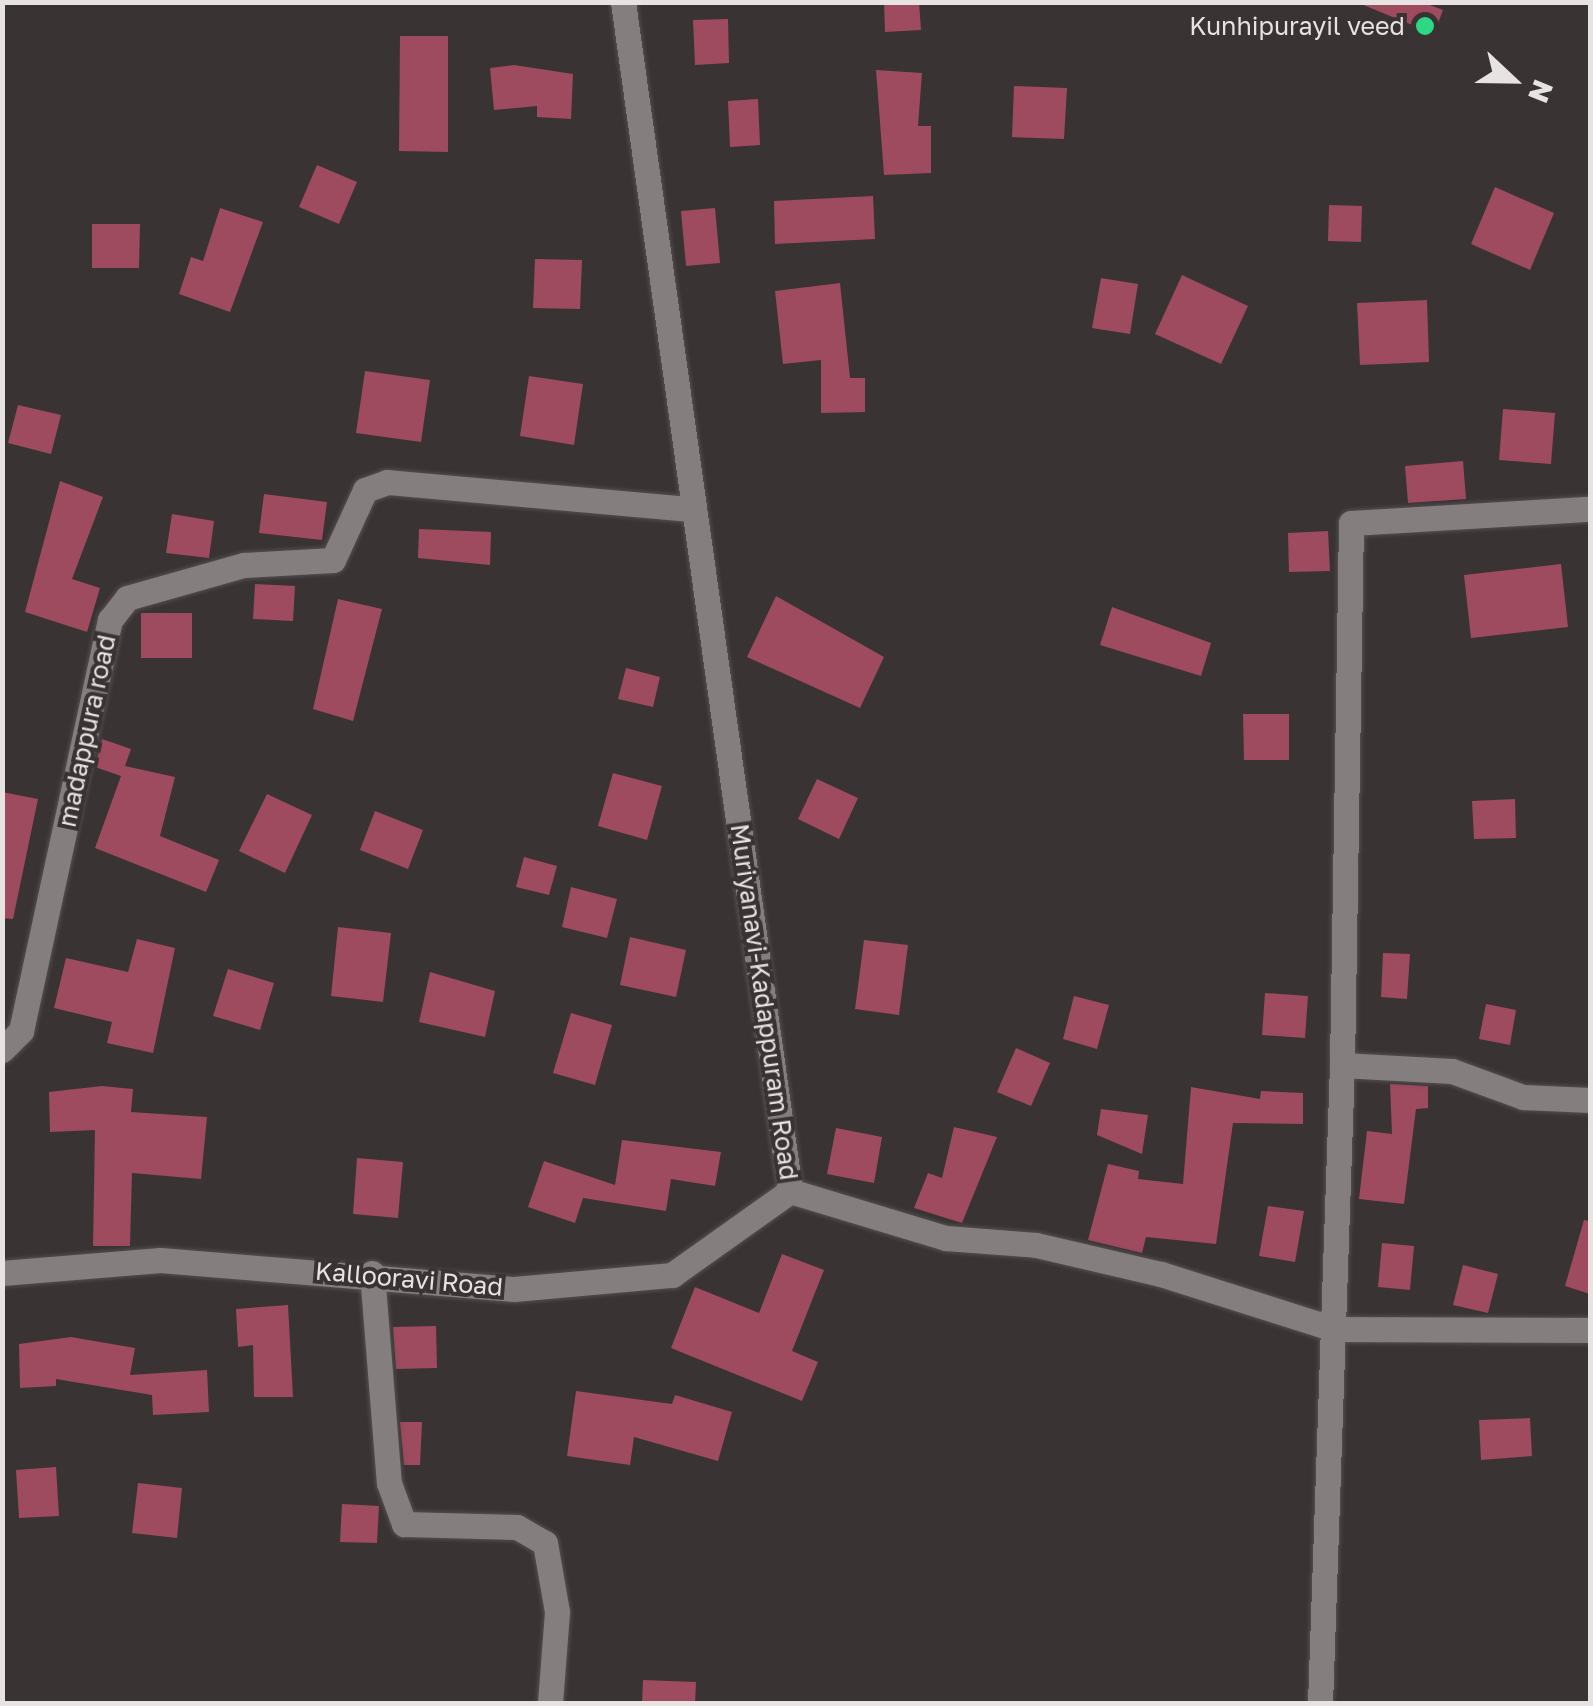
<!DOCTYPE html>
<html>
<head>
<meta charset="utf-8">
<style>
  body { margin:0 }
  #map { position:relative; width:1593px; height:1706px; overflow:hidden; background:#393334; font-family:"Golos Text",sans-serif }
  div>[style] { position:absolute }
  .building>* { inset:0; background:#9e4a5f }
  .roads { filter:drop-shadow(0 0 2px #544f50) drop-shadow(0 0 2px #544f50) }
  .street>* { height:25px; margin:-12.5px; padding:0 12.5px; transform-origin:12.5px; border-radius:12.5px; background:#857e7f }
  .secondary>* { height:25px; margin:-12.5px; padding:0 12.5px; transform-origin:12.5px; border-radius:12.5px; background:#857e7f }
  .dots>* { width:28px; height:28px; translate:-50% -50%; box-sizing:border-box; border:5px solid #393334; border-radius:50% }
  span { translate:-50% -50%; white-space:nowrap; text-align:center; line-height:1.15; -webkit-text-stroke:8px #393334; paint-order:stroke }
  .poi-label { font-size:25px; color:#e7e3e3 }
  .right { translate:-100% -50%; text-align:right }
  .street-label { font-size:25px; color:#e7e3e3 }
  .frame { position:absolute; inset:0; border:5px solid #e7e3e3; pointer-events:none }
  .north { position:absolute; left:1463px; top:30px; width:100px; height:100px; -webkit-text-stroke:8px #393334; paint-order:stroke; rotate:112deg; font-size:28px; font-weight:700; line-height:40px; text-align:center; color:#e7e3e3 }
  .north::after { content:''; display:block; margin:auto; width:35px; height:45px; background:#e7e3e3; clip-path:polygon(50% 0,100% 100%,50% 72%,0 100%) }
</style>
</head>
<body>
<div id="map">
  <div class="building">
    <div style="clip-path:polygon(884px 2px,919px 2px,921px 30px,885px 32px)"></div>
    <div style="clip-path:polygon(1356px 2px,1422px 2px,1443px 10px,1434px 34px)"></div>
    <div style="clip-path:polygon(728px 19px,729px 63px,695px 65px,693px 20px)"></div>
    <div style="clip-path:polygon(400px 36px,448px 36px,448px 152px,399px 151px)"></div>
    <div style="clip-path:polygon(514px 65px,573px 74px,571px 119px,537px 117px,537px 106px,494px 110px,490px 68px)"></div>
    <div style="clip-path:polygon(876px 70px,922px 73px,918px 126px,931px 126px,931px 173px,884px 175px)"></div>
    <div style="clip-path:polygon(1014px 86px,1067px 88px,1064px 139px,1012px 137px)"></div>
    <div style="clip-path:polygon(758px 99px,760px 145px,730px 147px,728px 101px)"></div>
    <div style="clip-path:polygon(317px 165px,357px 182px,339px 224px,299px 207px)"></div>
    <div style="clip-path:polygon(1495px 187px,1554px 213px,1530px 270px,1471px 244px)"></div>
    <div style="clip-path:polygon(873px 196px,875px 239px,775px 244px,774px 201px)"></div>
    <div style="clip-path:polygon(1329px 205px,1362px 206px,1361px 242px,1328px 241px)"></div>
    <div style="clip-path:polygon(220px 208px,263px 222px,230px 312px,179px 294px,191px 257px,203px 261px)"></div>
    <div style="clip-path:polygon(715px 208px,720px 263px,686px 266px,681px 211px)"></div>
    <div style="clip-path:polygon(92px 224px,140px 224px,139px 268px,92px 268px)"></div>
    <div style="clip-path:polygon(535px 259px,582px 260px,580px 309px,533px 308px)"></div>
    <div style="clip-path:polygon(1182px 275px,1248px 306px,1221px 364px,1155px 334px)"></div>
    <div style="clip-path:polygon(1101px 278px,1138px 284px,1130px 334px,1092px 328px)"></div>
    <div style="clip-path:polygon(840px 283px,850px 378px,865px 378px,865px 412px,821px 413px,821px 360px,783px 364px,775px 291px)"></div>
    <div style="clip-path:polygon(1427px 300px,1429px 362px,1360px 365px,1357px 303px)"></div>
    <div style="clip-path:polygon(365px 371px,430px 380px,421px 442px,356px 433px)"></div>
    <div style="clip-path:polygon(529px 376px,583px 384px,574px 445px,520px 436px)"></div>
    <div style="clip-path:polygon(18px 405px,61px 415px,51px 454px,8px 443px)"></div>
    <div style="clip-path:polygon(1503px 409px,1555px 413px,1551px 464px,1499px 460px)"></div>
    <div style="clip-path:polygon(1463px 461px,1466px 499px,1408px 503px,1405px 466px)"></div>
    <div style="clip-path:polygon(60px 481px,103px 497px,72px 579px,100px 588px,87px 632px,25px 612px)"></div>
    <div style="clip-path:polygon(264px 494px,327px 502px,322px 540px,259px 533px)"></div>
    <div style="clip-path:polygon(172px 514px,214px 521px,209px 558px,166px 553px)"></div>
    <div style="clip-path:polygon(419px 529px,491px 532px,490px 565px,418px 558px)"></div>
    <div style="clip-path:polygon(1328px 531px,1330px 571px,1289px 572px,1288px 533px)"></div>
    <div style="clip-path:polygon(1561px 564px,1568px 627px,1471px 638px,1464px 575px)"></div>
    <div style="clip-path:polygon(255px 584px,295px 586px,293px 621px,253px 619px)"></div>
    <div style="clip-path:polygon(776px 596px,884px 657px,860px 708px,747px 657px)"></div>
    <div style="clip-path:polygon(338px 599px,382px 609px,353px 721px,313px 709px)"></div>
    <div style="clip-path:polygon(1112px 607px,1211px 643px,1201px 676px,1100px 645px)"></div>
    <div style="clip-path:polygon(141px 613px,192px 613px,192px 658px,141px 658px)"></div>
    <div style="clip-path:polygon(626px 668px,660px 677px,653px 707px,618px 699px)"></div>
    <div style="clip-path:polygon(1243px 714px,1289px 714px,1289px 760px,1244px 760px)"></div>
    <div style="clip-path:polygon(102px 739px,131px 749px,125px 766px,175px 777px,160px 836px,219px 860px,206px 892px,95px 848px,121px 776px,95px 767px)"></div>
    <div style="clip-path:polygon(613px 773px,662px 786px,647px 840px,598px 826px)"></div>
    <div style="clip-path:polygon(817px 779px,858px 798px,839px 839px,798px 819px)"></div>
    <div style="clip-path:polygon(2px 792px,38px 799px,13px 919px,2px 918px)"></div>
    <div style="clip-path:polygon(267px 794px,312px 815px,285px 873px,239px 851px)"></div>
    <div style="clip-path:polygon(1515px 799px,1516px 838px,1474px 839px,1472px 801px)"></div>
    <div style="clip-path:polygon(375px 811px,423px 830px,408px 869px,360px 850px)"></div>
    <div style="clip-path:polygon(524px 857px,557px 866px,549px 895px,516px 887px)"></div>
    <div style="clip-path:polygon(571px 887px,617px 899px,607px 938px,562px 927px)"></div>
    <div style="clip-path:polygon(338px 927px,391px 933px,383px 1002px,331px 996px)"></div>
    <div style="clip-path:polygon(630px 937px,686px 950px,676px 997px,620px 985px)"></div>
    <div style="clip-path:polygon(137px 939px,175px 948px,153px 1053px,107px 1043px,112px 1022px,54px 1008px,66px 958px,128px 972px)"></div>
    <div style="clip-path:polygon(864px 940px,908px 945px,899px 1015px,855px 1009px)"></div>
    <div style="clip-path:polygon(1383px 953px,1410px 954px,1407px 999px,1381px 997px)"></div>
    <div style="clip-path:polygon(228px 969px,274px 983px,260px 1030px,213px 1016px)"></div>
    <div style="clip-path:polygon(430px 972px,495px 991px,485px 1037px,419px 1022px)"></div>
    <div style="clip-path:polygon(1265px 993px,1308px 996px,1305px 1038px,1262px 1035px)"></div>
    <div style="clip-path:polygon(1074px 996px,1109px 1005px,1097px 1049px,1063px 1039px)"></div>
    <div style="clip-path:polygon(1486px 1004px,1516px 1010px,1510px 1045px,1479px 1039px)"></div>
    <div style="clip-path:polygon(571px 1013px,612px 1025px,595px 1085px,553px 1073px)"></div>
    <div style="clip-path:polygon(1016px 1048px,1050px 1063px,1031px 1106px,997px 1092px)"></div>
    <div style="clip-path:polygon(1390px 1084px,1428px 1086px,1428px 1108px,1416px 1109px,1404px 1204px,1359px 1199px,1367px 1131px,1392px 1134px)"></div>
    <div style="clip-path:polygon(102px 1086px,133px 1089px,131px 1112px,207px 1117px,201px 1179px,132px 1173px,130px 1246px,93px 1246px,95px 1130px,50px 1132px,49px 1092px)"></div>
    <div style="clip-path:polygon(1191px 1087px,1260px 1099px,1261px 1091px,1303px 1093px,1303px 1124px,1233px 1123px,1216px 1244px,1146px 1237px,1142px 1253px,1088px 1240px,1108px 1164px,1139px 1171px,1138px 1179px,1183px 1184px)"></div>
    <div style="clip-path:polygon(1101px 1109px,1148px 1115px,1142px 1154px,1097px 1135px)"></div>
    <div style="clip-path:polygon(954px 1127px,997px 1137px,962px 1223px,914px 1208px,928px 1173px,942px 1178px)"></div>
    <div style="clip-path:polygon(836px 1128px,882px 1137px,874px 1183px,827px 1174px)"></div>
    <div style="clip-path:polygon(622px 1140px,721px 1152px,715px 1186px,671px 1179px,666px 1211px,583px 1198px,575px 1223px,528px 1207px,544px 1161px,615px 1185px)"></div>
    <div style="clip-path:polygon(357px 1158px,403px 1162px,398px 1218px,353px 1214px)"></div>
    <div style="clip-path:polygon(1268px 1206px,1304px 1211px,1295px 1262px,1259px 1256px)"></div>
    <div style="clip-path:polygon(1584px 1220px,1590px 1221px,1590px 1294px,1565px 1286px)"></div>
    <div style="clip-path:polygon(1382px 1243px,1414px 1246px,1410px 1290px,1378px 1287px)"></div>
    <div style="clip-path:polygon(782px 1254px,824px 1270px,792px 1351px,818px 1362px,802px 1401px,671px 1348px,695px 1287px,759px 1313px)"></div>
    <div style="clip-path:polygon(1463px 1265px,1498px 1274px,1488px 1313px,1453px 1305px)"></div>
    <div style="clip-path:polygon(288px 1305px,293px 1397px,254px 1397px,253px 1345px,238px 1347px,236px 1309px)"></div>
    <div style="clip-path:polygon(436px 1326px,437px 1368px,396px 1369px,393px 1327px)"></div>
    <div style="clip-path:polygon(71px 1337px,135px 1348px,130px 1375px,207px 1370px,209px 1412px,153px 1415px,152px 1395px,56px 1379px,56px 1386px,20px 1388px,19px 1344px)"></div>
    <div style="clip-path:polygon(576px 1391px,672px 1404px,675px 1395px,732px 1412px,718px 1461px,634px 1437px,630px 1465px,567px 1456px)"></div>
    <div style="clip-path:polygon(1530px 1418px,1532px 1456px,1481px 1460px,1479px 1420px)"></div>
    <div style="clip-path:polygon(400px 1422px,422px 1422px,420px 1465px,404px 1465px)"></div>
    <div style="clip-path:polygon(56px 1467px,59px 1516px,19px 1518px,16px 1470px)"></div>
    <div style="clip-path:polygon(138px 1483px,182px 1488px,177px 1538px,132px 1533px)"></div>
    <div style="clip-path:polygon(342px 1504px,379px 1506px,377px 1543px,340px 1542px)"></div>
    <div style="clip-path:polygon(643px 1680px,696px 1682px,695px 1704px,642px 1704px)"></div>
  </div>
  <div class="roads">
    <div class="street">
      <div style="left:2px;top:1050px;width:27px;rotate:-45deg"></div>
      <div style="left:21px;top:1031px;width:421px;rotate:-77.8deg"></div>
      <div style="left:110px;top:620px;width:28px;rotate:-52deg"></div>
      <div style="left:127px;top:598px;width:122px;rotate:-15.8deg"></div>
      <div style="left:244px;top:565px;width:89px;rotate:-3.2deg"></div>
      <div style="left:333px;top:560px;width:77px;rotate:-65.4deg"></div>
      <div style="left:365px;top:490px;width:23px;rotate:-20deg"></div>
      <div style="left:387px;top:482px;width:301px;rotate:5.1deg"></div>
      <div style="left:1342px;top:1065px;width:542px;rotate:-89.05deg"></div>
      <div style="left:1351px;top:523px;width:239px;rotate:-3.4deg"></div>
      <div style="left:372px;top:1273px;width:211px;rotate:85.4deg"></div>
      <div style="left:389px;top:1483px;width:44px;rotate:69.9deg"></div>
      <div style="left:404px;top:1524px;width:113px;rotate:1.5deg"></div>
      <div style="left:517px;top:1527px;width:32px;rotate:30deg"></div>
      <div style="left:545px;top:1543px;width:70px;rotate:80.1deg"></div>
      <div style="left:557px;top:1612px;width:92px;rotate:94.4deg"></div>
      <div style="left:1320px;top:1704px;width:639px;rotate:-88.03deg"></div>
      <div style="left:1342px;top:1065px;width:110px;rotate:3.1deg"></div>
      <div style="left:1452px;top:1071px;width:76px;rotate:20.1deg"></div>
      <div style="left:1523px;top:1097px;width:67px;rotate:2.6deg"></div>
    </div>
    <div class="secondary">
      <div style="left:623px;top:2px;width:1201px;rotate:82deg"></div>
      <div style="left:790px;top:1191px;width:163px;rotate:16.8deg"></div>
      <div style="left:946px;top:1238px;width:90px;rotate:4.4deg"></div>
      <div style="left:1036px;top:1245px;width:128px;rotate:13.1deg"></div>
      <div style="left:1161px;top:1274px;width:182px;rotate:17.6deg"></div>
      <div style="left:1334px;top:1329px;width:256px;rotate:0.2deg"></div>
      <div style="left:2px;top:1273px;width:159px;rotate:-4.7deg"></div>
      <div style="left:160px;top:1260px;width:355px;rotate:4.7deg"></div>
      <div style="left:514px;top:1289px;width:159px;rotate:-5.1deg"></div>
      <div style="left:672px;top:1275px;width:145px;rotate:-35.4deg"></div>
    </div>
  </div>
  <div class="dots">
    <div style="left:1425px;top:26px;background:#2cd884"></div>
  </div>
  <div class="poi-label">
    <span class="right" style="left:1405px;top:26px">Kunhipurayil veed</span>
  </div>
  <div class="street-label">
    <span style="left:87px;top:731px;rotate:-78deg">madappura road</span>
    <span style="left:764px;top:1002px;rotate:82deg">Muriyanavi-Kadappuram Road</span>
    <span style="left:409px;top:1279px;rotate:5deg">Kallooravi Road</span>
  </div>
  <div class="frame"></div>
  <div class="north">N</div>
</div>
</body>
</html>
